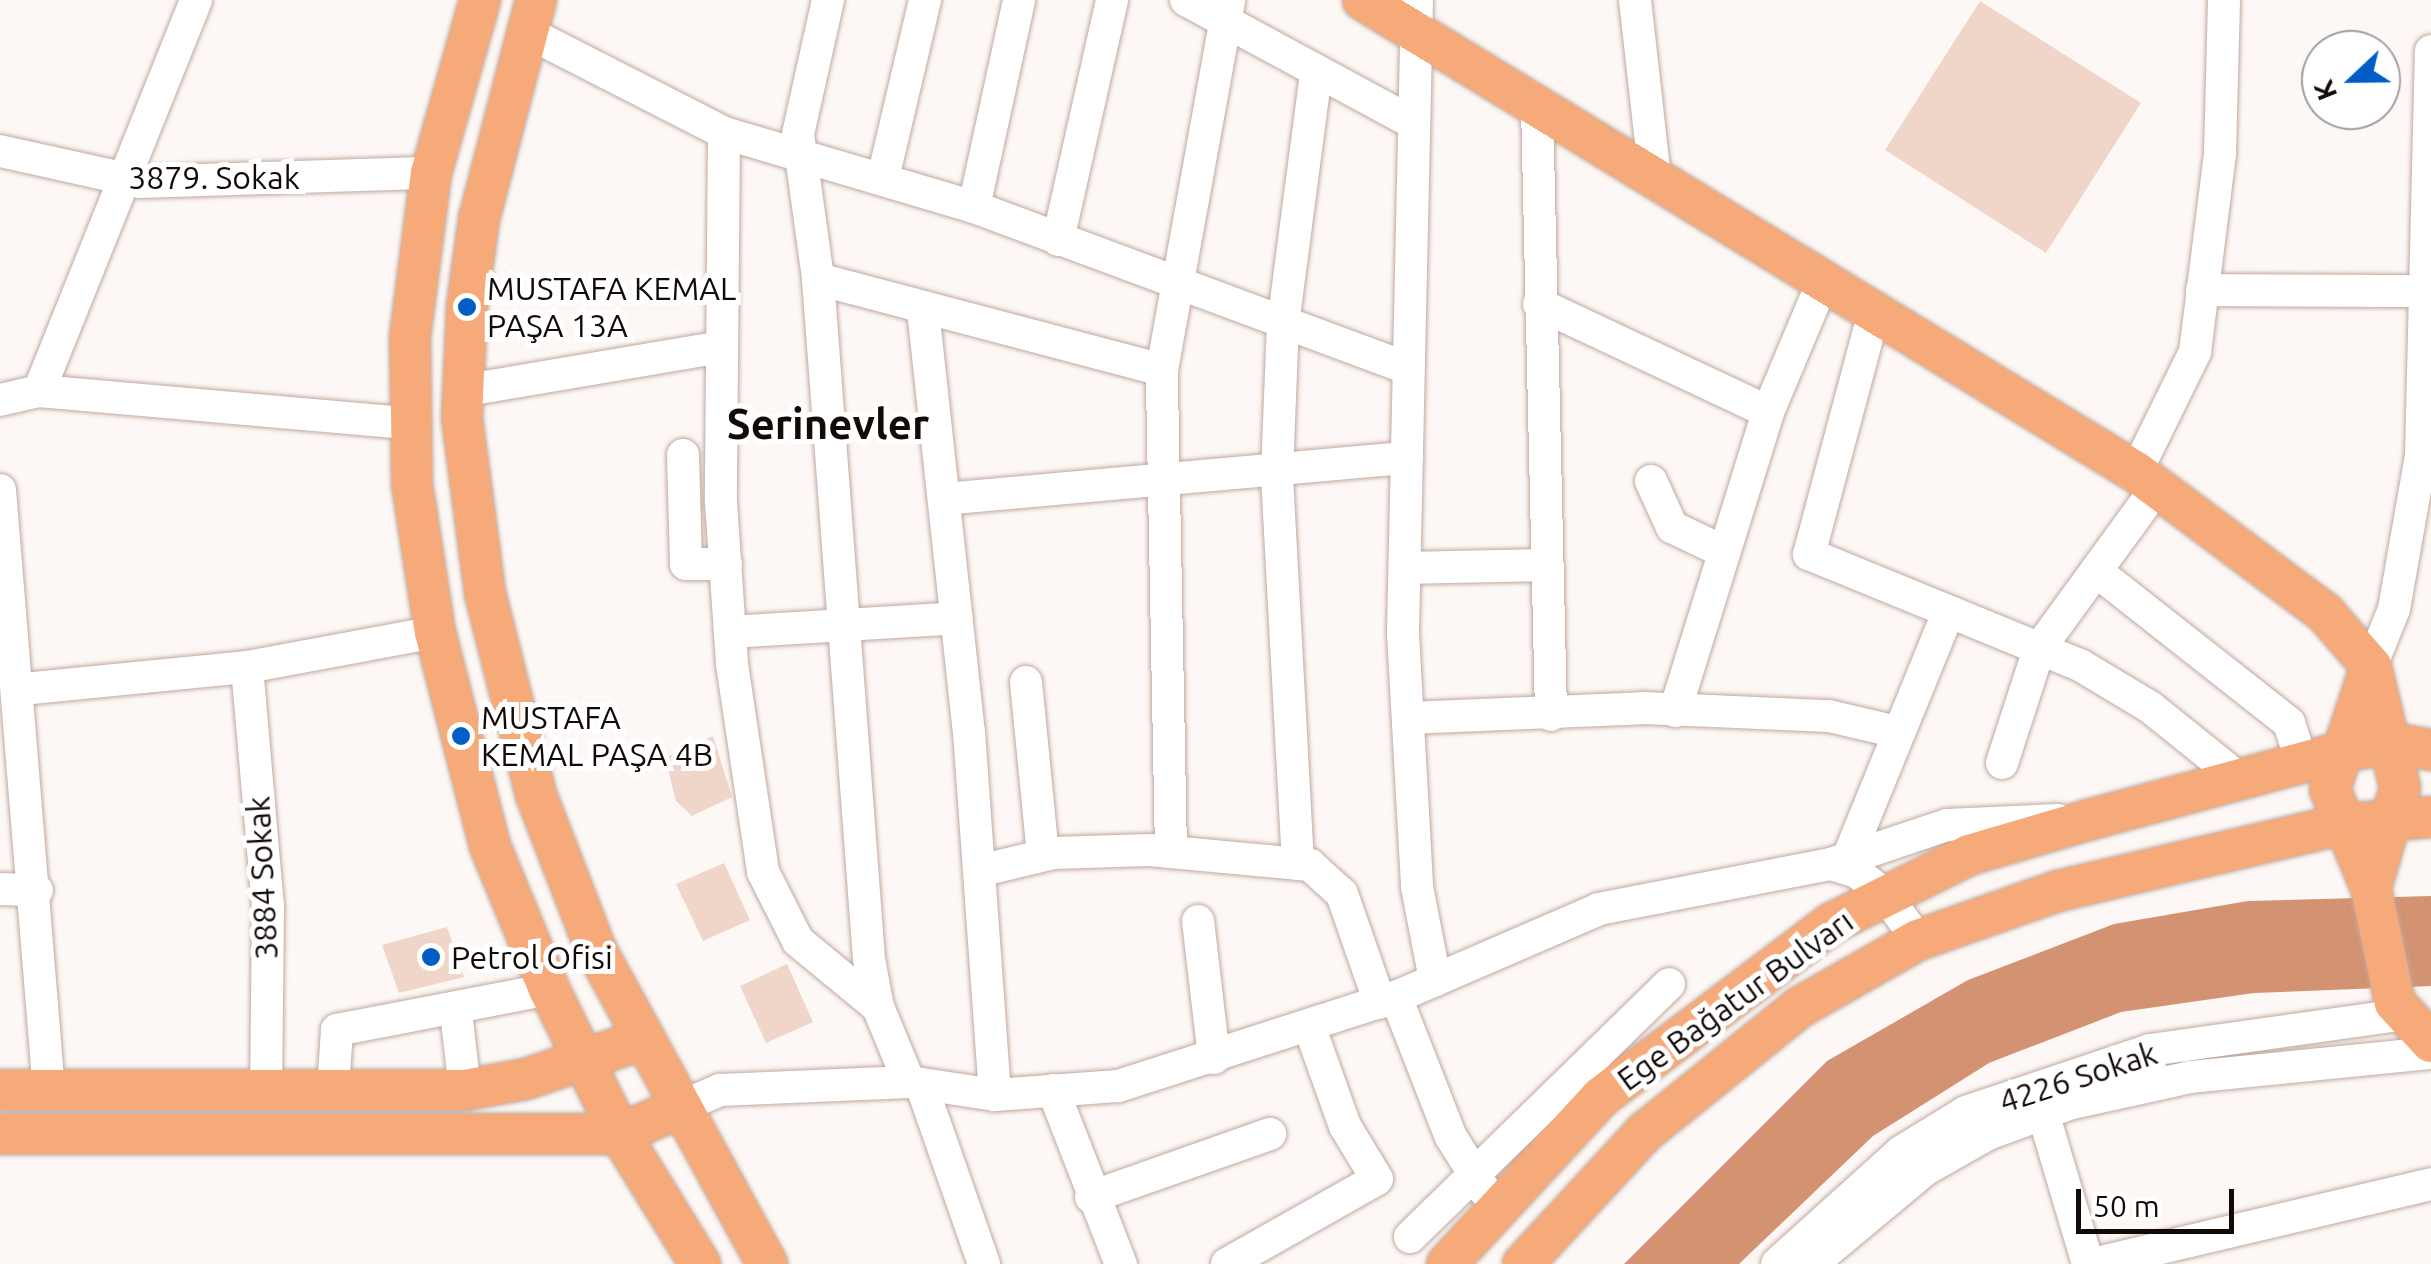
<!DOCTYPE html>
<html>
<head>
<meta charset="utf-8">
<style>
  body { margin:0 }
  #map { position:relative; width:2431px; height:1264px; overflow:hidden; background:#fdf8f5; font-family:Ubuntu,sans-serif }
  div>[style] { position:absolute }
  .water>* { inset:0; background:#d39272 }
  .building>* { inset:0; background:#efd6c9 }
  .roads { filter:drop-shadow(0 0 2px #c0a89d) drop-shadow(0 0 2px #c0a89d) }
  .minor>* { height:32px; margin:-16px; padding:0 16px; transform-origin:16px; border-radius:16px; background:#fff }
  .major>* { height:40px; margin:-20px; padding:0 20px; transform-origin:20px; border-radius:20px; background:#f7aa79 }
  .dots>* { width:28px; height:28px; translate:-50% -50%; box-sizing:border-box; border:5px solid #fff; border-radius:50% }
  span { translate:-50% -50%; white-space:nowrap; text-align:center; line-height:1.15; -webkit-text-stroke:10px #fff; paint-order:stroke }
  .street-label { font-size:32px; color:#120a07 }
  .poi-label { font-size:32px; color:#120a07 }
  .left { translate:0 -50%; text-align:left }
  .district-label { font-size:42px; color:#120a07; font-weight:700 }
  .north { position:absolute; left:2301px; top:30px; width:100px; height:100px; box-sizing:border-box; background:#fff; border:2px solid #a09d9c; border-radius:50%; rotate:248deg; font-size:28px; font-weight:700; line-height:40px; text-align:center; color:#120a07 }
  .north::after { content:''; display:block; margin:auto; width:35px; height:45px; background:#005ec6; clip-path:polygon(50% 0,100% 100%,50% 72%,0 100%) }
  .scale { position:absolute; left:2076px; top:1189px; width:158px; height:45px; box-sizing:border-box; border:5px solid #120a07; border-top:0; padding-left:12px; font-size:30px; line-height:35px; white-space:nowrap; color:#120a07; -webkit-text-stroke:8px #fff; paint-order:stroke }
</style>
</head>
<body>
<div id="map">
  <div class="water">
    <div style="clip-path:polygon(2431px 896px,2431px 986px,2254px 993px,2121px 1012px,1989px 1063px,1873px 1136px,1739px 1264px,1624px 1264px,1827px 1061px,1968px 980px,2114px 924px,2248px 901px)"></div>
  </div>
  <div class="building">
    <div style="clip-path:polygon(1980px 1px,2141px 103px,2046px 253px,1885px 150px)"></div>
    <div style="clip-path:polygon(713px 736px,732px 797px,692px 816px,676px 801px,665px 758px)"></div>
    <div style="clip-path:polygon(724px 863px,750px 920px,703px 941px,676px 884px)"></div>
    <div style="clip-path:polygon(447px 927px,464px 977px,399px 993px,382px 945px)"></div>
    <div style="clip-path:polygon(787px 964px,813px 1022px,766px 1043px,740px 986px)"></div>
  </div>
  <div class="roads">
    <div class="minor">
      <div style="left:828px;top:0;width:137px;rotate:102.6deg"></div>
      <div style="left:798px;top:134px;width:146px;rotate:82.1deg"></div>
      <div style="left:818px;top:279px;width:682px;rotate:85.71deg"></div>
      <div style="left:869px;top:959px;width:49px;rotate:79.4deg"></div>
      <div style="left:878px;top:1007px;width:81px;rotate:67.5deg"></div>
      <div style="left:1186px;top:0;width:257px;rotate:28.4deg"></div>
      <div style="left:1417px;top:0;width:634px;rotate:91.27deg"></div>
      <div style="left:1403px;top:634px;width:253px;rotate:86.8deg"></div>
      <div style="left:1417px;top:887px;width:95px;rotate:79deg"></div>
      <div style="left:1635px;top:0;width:180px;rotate:83.6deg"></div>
      <div style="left:525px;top:31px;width:224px;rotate:27.1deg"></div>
      <div style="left:724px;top:133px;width:261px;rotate:16.5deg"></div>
      <div style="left:974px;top:207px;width:462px;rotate:20.4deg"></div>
      <div style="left:1537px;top:106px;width:609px;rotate:88.68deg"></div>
      <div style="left:724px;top:133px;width:369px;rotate:90.5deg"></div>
      <div style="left:721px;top:502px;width:162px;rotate:86.1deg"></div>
      <div style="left:732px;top:664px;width:210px;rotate:81.5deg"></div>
      <div style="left:763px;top:872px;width:77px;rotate:63.1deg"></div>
      <div style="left:798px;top:941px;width:104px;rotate:39.5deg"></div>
      <div style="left:0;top:151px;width:143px;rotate:12.5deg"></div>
      <div style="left:140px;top:182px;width:291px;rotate:-1.8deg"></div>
      <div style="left:883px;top:178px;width:183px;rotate:-76.7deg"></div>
      <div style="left:974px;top:207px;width:212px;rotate:-77.7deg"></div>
      <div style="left:1058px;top:240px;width:246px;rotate:-77.3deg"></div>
      <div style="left:818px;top:279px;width:356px;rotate:14.8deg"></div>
      <div style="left:2202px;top:290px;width:223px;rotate:0.3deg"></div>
      <div style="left:1539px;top:304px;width:253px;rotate:25.2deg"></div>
      <div style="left:923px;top:310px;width:424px;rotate:83.8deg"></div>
      <div style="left:969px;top:732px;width:364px;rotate:85.9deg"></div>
      <div style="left:1874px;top:312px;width:251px;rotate:105deg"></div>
      <div style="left:1809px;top:554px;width:293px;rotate:22.3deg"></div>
      <div style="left:2080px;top:665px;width:82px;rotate:31deg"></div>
      <div style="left:2150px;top:707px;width:112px;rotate:38.8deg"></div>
      <div style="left:39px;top:391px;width:421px;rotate:-68.1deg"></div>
      <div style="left:461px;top:391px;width:263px;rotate:-9.6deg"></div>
      <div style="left:0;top:400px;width:40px;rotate:-13deg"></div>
      <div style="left:39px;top:391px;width:369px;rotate:5deg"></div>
      <div style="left:683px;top:455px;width:109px;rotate:88.4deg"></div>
      <div style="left:686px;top:564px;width:40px"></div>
      <div style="left:2136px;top:472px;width:134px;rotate:-63.8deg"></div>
      <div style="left:2195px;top:352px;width:201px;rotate:-82.8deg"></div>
      <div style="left:2220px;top:153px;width:153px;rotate:-88.5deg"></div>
      <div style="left:1651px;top:481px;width:51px;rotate:65.5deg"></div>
      <div style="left:1672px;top:527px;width:55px;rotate:25.6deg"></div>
      <div style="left:0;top:490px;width:603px;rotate:85.34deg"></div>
      <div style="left:944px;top:499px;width:465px;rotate:-5.1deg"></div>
      <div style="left:1405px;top:568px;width:140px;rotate:-1.2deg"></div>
      <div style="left:2096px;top:571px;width:246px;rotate:38.2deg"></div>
      <div style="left:2289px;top:723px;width:40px;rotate:72deg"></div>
      <div style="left:730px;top:632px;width:227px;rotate:-3.5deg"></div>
      <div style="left:2371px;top:666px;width:61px;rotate:-68deg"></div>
      <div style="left:2394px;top:609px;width:155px;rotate:-80deg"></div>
      <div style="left:2421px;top:456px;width:405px;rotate:-88.6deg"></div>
      <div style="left:247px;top:667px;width:240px;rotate:85deg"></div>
      <div style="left:268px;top:906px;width:184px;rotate:90.6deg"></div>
      <div style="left:1026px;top:682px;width:174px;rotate:84.4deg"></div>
      <div style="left:22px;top:689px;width:226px;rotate:-5.6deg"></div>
      <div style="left:247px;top:667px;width:191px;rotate:-10.5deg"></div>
      <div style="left:1675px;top:711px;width:313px;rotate:-72.7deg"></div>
      <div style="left:1768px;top:412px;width:142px;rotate:-67.2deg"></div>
      <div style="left:1408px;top:718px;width:235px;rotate:-2.4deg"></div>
      <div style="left:1643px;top:708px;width:186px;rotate:2.5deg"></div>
      <div style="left:1829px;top:716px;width:70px;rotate:13.2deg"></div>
      <div style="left:2002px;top:763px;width:120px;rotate:-72deg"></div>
      <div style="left:2039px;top:649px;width:200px;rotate:-53.9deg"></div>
      <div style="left:1171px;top:852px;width:482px;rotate:-91.1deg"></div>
      <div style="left:1162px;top:370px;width:376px;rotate:-79.7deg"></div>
      <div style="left:1848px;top:858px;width:265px;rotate:-67.8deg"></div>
      <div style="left:1298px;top:864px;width:393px;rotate:-93.1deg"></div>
      <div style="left:1277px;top:472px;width:148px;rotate:-87.7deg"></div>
      <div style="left:1283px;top:324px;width:251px;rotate:-82.5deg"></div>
      <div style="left:1831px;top:864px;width:27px;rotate:17deg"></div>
      <div style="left:1857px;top:872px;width:38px;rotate:40deg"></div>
      <div style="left:1886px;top:896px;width:54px;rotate:54deg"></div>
      <div style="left:979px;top:871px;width:77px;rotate:-13.5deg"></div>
      <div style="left:1054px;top:853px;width:95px;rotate:-1.8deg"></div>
      <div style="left:1149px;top:850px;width:162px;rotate:5.3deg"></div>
      <div style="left:1310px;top:865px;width:43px;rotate:42.2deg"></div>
      <div style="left:1342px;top:894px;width:115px;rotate:70.8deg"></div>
      <div style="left:0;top:889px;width:37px;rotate:2deg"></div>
      <div style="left:1198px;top:921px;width:138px;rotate:83.3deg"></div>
      <div style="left:1396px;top:997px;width:150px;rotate:68.6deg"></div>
      <div style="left:1451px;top:1137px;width:64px;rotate:57.8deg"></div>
      <div style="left:456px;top:1012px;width:79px;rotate:83.4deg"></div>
      <div style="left:921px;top:1084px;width:191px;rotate:70.7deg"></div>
      <div style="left:333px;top:1090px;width:60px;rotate:-86.2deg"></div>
      <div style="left:337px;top:1030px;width:216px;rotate:-10.9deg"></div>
      <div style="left:1053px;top:1090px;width:187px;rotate:68.7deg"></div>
      <div style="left:681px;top:1107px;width:43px;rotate:-23.6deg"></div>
      <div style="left:720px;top:1090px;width:189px;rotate:-2.4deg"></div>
      <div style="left:909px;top:1082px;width:87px;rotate:8.6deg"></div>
      <div style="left:995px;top:1095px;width:123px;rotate:-4.2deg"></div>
      <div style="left:1118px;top:1086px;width:292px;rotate:-17.8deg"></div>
      <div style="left:1396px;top:997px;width:221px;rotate:-23.4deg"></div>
      <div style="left:1599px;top:909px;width:236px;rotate:-11deg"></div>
      <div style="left:1831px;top:864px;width:122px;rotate:-18.6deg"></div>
      <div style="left:1947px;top:825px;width:111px;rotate:-2.6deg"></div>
      <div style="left:2043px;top:1113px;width:158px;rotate:73.4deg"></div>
      <div style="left:1091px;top:1197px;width:190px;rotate:-19.4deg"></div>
      <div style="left:1410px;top:1237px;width:362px;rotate:-44.3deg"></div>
      <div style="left:1227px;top:1264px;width:172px;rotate:-29.5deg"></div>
      <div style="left:1377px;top:1179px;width:62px;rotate:-121.1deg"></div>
      <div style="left:1345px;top:1126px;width:104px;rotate:-109.7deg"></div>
      <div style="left:1777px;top:1264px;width:167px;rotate:-42.1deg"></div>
      <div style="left:1901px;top:1152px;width:76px;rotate:-31.6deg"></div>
      <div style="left:1966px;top:1112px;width:194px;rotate:-18.6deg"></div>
      <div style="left:2150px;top:1050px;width:259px;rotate:-8deg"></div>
      <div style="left:1812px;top:1264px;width:148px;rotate:-39.8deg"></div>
      <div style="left:1926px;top:1169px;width:71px;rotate:-29.4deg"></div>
      <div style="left:1988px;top:1134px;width:90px;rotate:-20.3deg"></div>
      <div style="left:2072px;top:1103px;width:121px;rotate:-12.4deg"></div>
      <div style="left:2190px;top:1077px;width:242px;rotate:-5.7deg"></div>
      <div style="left:2093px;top:1264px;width:347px;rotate:-13.3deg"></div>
    </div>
    <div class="major">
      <div style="left:480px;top:0;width:180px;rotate:105.8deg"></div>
      <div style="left:431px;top:173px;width:166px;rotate:97.3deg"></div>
      <div style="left:410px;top:338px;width:146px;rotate:89.2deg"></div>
      <div style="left:412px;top:484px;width:150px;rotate:81.2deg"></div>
      <div style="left:435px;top:632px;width:221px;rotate:75.6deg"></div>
      <div style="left:490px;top:846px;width:155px;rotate:67.6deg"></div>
      <div style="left:549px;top:989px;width:161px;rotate:63.9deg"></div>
      <div style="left:620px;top:1134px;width:153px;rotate:58.4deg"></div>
      <div style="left:536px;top:0;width:226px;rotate:104.6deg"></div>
      <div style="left:479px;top:219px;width:89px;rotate:97.8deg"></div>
      <div style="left:467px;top:307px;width:111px;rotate:92.6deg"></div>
      <div style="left:462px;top:418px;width:177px;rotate:82.5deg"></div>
      <div style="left:485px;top:593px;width:208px;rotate:75.8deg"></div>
      <div style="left:536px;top:795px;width:166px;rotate:68.8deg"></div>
      <div style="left:596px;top:950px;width:358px;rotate:61.4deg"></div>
      <div style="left:1363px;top:0;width:906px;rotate:31.41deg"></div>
      <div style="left:2136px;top:472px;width:236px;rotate:36.7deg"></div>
      <div style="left:2325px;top:613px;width:70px;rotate:49deg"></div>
      <div style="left:2371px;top:666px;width:125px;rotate:76.6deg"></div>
      <div style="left:2400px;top:788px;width:104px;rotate:106.2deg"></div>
      <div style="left:2371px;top:666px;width:130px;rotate:108.4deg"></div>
      <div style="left:2330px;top:789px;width:107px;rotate:67.5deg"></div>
      <div style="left:2371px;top:888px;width:117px;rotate:78.2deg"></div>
      <div style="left:2395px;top:1003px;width:53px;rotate:47.3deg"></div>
      <div style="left:0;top:1090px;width:465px"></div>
      <div style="left:465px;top:1090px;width:62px;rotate:-10.2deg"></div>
      <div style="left:526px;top:1079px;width:125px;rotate:-18.7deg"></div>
      <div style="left:0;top:1134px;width:620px"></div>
      <div style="left:620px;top:1134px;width:67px;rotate:-23.9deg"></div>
      <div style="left:1447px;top:1264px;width:227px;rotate:-47.3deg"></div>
      <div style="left:1601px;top:1097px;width:289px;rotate:-37deg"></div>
      <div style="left:1832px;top:923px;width:153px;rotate:-26.4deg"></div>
      <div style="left:1969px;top:855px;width:124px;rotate:-16.4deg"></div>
      <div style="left:2088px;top:820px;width:263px;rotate:-15deg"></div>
      <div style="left:2342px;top:752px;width:50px;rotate:-10.4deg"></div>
      <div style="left:2391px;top:743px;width:41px;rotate:9.9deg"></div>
      <div style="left:1523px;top:1264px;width:180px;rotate:-47.3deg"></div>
      <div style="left:1645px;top:1132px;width:199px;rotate:-38.9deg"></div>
      <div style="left:1800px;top:1007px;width:136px;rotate:-29.6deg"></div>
      <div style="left:1918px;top:940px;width:148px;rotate:-19.3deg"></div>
      <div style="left:2058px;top:891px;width:294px;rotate:-13.2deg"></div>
      <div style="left:2344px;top:824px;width:87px;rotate:-4.6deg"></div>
    </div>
  </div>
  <div class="dots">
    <div style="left:467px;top:307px;background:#005ec6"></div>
    <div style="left:461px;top:736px;background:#005ec6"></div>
    <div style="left:431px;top:957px;background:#005ec6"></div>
  </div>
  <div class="street-label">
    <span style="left:214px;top:177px">3879. Sokak</span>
    <span style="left:262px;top:878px;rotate:-93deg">3884 Sokak</span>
    <span style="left:1735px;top:1000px;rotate:-36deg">Ege Bağatur Bulvarı</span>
    <span style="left:2078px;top:1077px;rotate:-18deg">4226 Sokak</span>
  </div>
  <div class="poi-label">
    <span class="left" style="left:487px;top:307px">MUSTAFA KEMAL<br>PAŞA 13A</span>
    <span class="left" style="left:481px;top:736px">MUSTAFA<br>KEMAL PAŞA 4B</span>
    <span class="left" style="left:451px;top:957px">Petrol Ofisi</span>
  </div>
  <div class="district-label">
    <span style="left:828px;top:424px">Serinevler</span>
  </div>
  <div class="north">K</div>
  <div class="scale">50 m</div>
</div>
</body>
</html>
